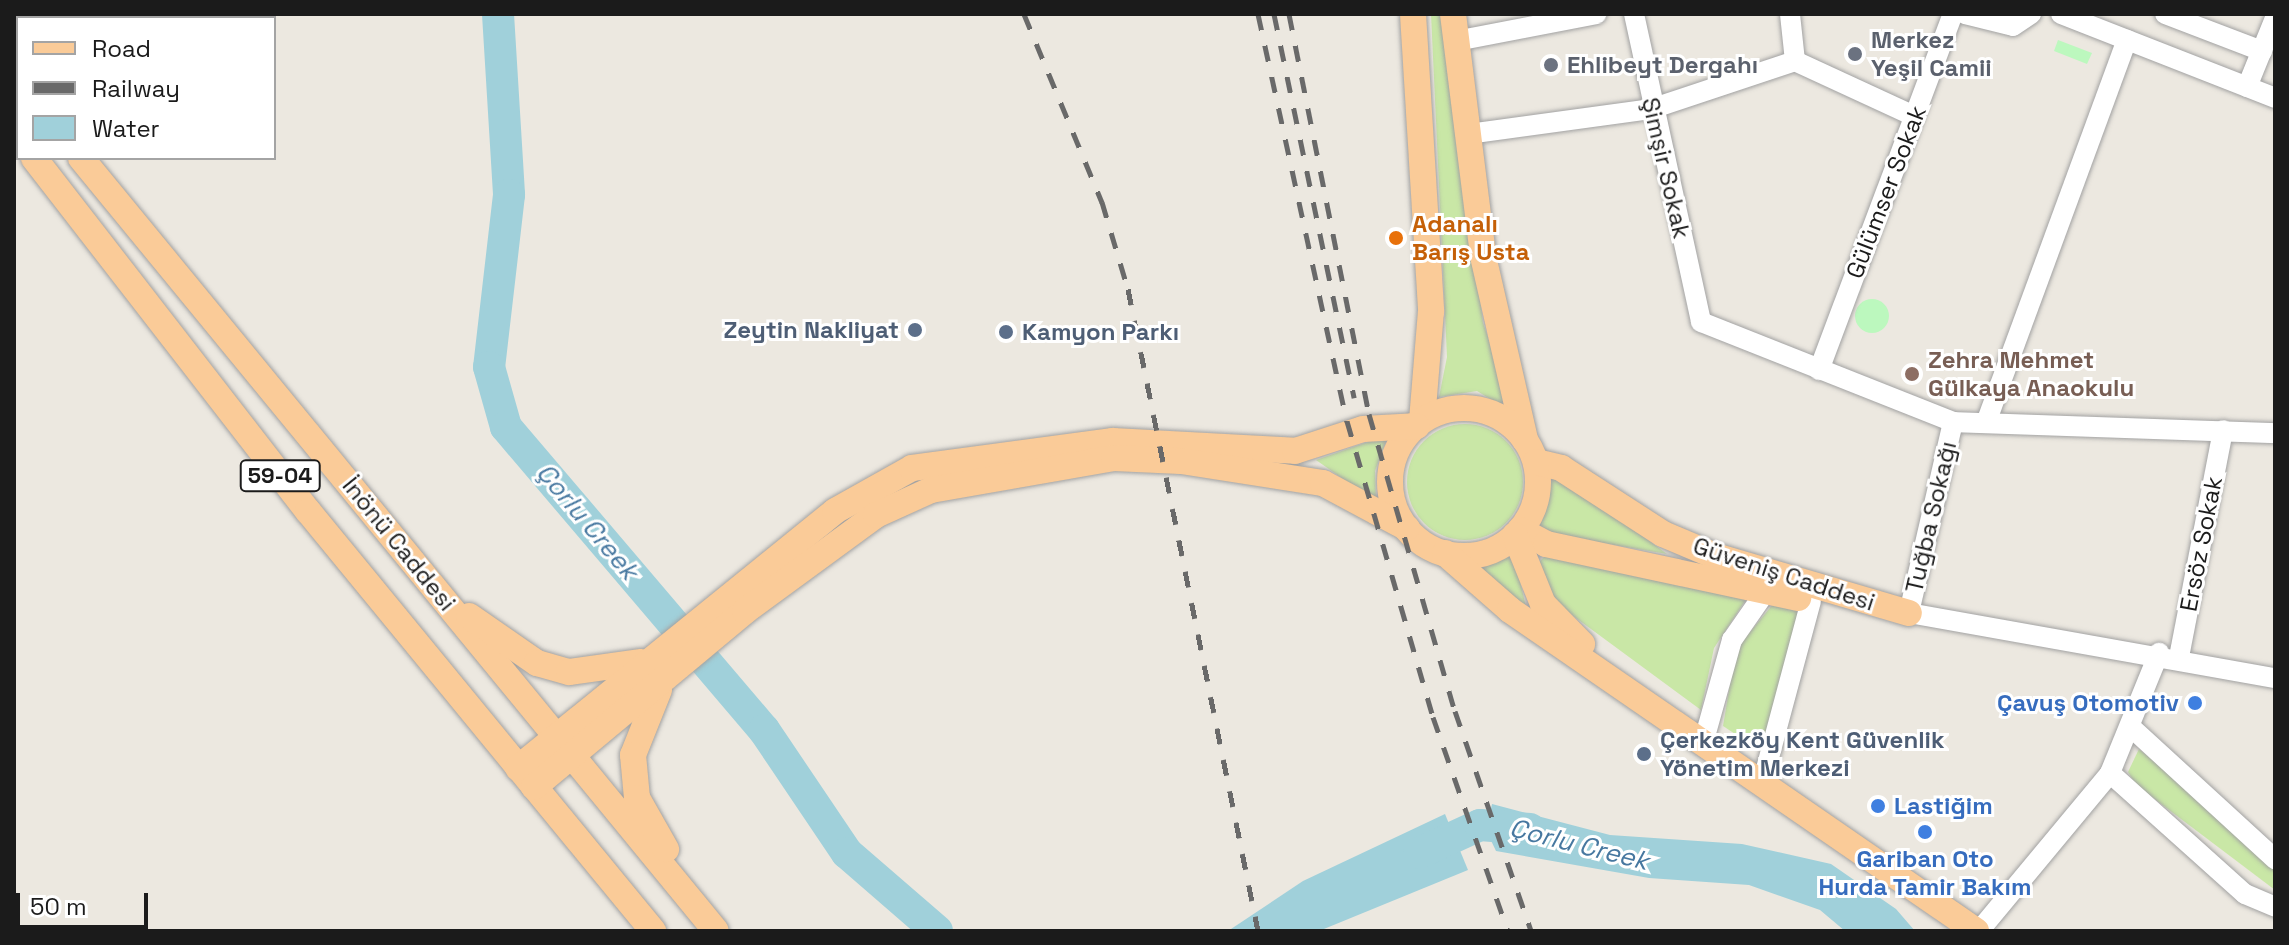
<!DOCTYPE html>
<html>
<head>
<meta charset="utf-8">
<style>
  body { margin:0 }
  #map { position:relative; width:2289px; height:945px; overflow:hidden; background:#ece8e0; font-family:"Space Grotesk",sans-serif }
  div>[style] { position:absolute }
  .grass>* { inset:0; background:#c9e7a6 }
  .round { border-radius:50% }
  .park>* { inset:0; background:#bcf8be }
  .water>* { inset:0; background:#a0d0da }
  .river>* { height:32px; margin:-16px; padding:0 16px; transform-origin:16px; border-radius:16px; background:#a0d0da }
  .roads { filter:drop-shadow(0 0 2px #a2a2a2) drop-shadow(0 0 2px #a2a2a2) }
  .minor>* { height:20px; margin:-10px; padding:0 10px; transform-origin:10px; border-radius:10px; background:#fff }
  .major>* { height:26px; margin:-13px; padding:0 13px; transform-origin:13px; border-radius:13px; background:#facb98 }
  .major>.ring { margin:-13px; padding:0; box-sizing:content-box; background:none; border:26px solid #facb98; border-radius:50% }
  .rail>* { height:5px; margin-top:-2.5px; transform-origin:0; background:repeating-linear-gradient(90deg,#696969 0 16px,transparent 0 32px) }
  .dots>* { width:22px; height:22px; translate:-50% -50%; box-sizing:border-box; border:4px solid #fff; border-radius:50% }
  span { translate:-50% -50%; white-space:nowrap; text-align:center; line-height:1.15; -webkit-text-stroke:6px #fff; paint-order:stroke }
  .shield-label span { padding:2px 6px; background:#fff; border:2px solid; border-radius:6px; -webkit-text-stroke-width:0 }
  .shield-label { font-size:22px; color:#1b1b1b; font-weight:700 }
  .worship-label { font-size:24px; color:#5b616d; font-weight:700 }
  .left { translate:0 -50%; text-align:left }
  .street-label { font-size:24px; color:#1b1b1b }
  .food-label { font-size:24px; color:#c56008; font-weight:700 }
  .service-label { font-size:24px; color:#4e5e75; font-weight:700 }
  .right { translate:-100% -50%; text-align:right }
  .education-label { font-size:24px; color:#785e54; font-weight:700 }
  .shop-label { font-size:24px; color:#366cbe; font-weight:700 }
  .water-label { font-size:26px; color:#4778a0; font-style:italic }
  .frame { position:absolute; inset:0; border:16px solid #1b1b1b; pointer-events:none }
  .legend { position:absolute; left:16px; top:16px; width:260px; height:144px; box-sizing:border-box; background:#fff; border:2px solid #a4a4a4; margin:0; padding:10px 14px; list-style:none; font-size:24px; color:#1b1b1b }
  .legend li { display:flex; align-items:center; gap:16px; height:40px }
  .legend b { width:40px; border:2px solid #a4a4a4 }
  .scale { position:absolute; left:16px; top:893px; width:132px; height:36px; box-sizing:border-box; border:4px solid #1b1b1b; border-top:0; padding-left:10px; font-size:24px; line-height:28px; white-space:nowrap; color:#1b1b1b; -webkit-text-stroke:6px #fff; paint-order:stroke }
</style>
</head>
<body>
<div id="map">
  <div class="grass">
    <div style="clip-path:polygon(1431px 14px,1445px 14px,1483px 323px,1515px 414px,1477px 391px,1439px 397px,1447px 357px)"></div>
    <div class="round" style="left:1407px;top:424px;width:116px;height:116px"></div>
    <div style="clip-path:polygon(1388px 435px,1375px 471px,1376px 502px,1316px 460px)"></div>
    <div style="clip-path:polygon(1554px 471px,1667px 554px,1538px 532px)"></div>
    <div style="clip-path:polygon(1514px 555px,1526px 607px,1474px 569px)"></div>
    <div style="clip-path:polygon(1545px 556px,1747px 598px,1714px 648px,1701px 710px,1557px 604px,1539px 562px)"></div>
    <div style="clip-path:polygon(1774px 603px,1800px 610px,1764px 753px,1723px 726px,1736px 649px)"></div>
    <div style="clip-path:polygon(2139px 749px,2275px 863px,2275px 890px,2136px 785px,2128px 772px)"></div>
  </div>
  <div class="park">
    <div style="clip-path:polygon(2058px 40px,2092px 53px,2087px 64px,2054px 51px)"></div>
    <div class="round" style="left:1855px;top:299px;width:34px;height:34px"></div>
  </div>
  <div class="water">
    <div style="clip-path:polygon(1492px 804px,1610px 835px,1742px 844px,1831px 864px,1896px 909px,1915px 931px,1845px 931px,1820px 910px,1749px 885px,1649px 878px,1496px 851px,1486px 830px)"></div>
    <div style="clip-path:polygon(1445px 814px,1468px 870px,1319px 931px,1228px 931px,1303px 881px)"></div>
  </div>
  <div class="river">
    <div style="left:498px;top:14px;width:181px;rotate:86.5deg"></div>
    <div style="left:509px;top:195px;width:173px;rotate:96.6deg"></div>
    <div style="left:489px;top:367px;width:62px;rotate:74.2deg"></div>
    <div style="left:506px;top:427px;width:398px;rotate:49.6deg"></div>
    <div style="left:764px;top:730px;width:148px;rotate:56deg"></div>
    <div style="left:847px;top:853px;width:119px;rotate:40.9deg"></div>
    <div style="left:1419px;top:853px;width:67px;rotate:-24.7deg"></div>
    <div style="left:1480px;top:825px;width:50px;rotate:4.6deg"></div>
  </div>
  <div class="roads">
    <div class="minor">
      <div style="left:1634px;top:14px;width:315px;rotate:77.7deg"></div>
      <div style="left:1701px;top:322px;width:271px;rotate:21.6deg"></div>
      <div style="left:1953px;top:422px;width:322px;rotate:2deg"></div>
      <div style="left:1965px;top:14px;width:49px;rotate:14deg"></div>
      <div style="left:2013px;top:26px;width:22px;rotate:-34deg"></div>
      <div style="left:2061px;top:14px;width:230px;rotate:21.4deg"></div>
      <div style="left:2165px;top:14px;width:104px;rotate:20.9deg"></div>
      <div style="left:94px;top:18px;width:6px;rotate:-39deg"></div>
      <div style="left:1456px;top:41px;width:143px;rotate:-10.9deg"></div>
      <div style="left:1795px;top:61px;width:131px;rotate:24.8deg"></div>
      <div style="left:2247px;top:87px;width:74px;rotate:-67.9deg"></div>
      <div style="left:1468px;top:134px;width:185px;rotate:-7.8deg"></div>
      <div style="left:1651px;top:109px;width:152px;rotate:-18.4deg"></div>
      <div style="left:1795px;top:61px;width:47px;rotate:-96.1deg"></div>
      <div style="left:1819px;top:370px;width:380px;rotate:-69.4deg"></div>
      <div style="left:1987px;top:420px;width:405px;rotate:-69.8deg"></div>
      <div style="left:1953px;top:422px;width:196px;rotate:103deg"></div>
      <div style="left:1909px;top:613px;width:372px;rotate:10.1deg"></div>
      <div style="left:2179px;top:657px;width:231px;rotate:-79deg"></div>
      <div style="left:2133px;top:729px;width:193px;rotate:42.5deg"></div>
      <div style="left:1704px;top:740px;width:104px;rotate:-74.4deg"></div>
      <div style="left:1732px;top:640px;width:60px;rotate:-55.2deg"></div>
      <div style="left:2110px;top:773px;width:181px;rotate:41.9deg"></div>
      <div style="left:2245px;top:894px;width:33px;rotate:23deg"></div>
      <div style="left:1763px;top:780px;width:185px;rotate:-75deg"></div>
      <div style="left:1979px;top:931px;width:205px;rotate:-50.3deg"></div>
      <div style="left:2110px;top:773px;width:130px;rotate:-67.8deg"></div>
    </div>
    <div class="major">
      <div style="left:1413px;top:14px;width:298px;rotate:86.5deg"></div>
      <div style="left:1431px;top:311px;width:110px;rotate:94.7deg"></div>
      <div style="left:1453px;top:14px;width:244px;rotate:82.9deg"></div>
      <div style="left:1483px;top:256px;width:189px;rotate:77.1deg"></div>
      <div style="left:14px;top:77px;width:6px;rotate:51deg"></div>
      <div style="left:14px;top:133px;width:6px;rotate:51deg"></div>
      <div style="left:34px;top:158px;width:447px;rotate:52.2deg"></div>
      <div style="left:308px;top:511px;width:544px;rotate:50.6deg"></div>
      <div style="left:81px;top:158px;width:1000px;rotate:50.6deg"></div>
      <div class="ring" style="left:1390px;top:408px;width:122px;height:122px"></div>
      <div style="left:1536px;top:462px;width:26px;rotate:13deg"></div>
      <div style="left:1561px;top:468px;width:121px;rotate:32.9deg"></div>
      <div style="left:1663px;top:534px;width:56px;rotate:22.9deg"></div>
      <div style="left:1715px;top:556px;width:202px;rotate:16.4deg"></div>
      <div style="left:1520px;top:530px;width:30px;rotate:28deg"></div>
      <div style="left:1546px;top:544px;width:258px;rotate:12.1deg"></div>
      <div style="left:1515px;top:535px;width:74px;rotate:67.9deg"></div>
      <div style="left:1543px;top:604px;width:56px;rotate:45.7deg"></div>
      <div style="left:1445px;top:553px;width:86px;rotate:41.2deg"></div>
      <div style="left:1510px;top:610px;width:566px;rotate:34.56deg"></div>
      <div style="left:469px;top:616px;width:83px;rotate:34.7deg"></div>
      <div style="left:537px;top:663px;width:33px;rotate:16deg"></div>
      <div style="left:569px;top:672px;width:73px;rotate:-7.9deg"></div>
      <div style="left:659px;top:690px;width:70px;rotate:111.8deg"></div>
      <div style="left:633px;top:755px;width:43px;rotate:84.7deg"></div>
      <div style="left:637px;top:798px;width:59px;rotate:60.4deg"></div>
      <div style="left:518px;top:768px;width:408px;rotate:-39deg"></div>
      <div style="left:835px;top:511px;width:88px;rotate:-29.2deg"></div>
      <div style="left:912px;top:468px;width:203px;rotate:-7.7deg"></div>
      <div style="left:1113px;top:441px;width:182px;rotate:3.1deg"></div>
      <div style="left:1295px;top:451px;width:71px;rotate:-17.9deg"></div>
      <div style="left:1363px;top:429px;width:54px;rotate:-3.2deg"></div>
      <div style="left:534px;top:787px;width:275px;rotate:-39.8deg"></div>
      <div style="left:745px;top:611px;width:162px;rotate:-36.2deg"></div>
      <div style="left:876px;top:515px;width:60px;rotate:-24.4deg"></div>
      <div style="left:931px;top:490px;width:186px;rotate:-9.9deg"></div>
      <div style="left:1114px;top:458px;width:67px;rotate:2.6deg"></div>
      <div style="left:1181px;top:461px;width:144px;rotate:8.8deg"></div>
      <div style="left:1323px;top:483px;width:95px;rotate:28.2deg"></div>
    </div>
  </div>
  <div class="rail">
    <div style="left:1024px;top:14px;width:204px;rotate:67.5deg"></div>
    <div style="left:1102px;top:202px;width:91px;rotate:73.4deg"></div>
    <div style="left:1128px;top:289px;width:655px;rotate:78.55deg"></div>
    <div style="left:1258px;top:14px;width:417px;rotate:77.7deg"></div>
    <div style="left:1347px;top:421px;width:308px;rotate:73.8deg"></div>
    <div style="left:1433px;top:717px;width:227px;rotate:70.7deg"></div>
    <div style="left:1274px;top:14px;width:392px;rotate:78.2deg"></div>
    <div style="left:1289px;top:14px;width:408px;rotate:78.7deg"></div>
    <div style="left:1369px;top:414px;width:309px;rotate:73.9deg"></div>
    <div style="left:1455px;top:711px;width:233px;rotate:70.9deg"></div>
  </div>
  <div class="dots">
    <div style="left:1855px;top:54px;background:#6b7280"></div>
    <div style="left:1551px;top:65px;background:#6b7280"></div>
    <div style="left:1396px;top:238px;background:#e8710a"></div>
    <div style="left:915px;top:330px;background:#5c6f8a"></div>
    <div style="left:1006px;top:332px;background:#5c6f8a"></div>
    <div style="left:1912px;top:374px;background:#8d6e63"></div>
    <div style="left:2195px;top:703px;background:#3f7fe0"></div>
    <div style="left:1644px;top:754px;background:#5c6f8a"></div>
    <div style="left:1878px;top:806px;background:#3f7fe0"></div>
    <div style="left:1925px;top:832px;background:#3f7fe0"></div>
  </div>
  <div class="shield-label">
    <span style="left:280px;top:476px">59-04</span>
  </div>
  <div class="worship-label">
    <span class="left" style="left:1871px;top:54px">Merkez<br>Yeşil Camii</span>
    <span class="left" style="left:1567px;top:65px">Ehlibeyt Dergahı</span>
  </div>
  <div class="street-label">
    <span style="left:1666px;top:168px;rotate:77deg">Şimşir Sokak</span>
    <span style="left:1886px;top:192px;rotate:-69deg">Gülümser Sokak</span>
    <span style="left:1931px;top:517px;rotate:-77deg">Tuğba Sokağı</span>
    <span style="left:399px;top:544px;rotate:51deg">İnönü Caddesi</span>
    <span style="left:2201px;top:544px;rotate:-79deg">Ersöz Sokak</span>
    <span style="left:1784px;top:574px;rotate:18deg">Güveniş Caddesi</span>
  </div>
  <div class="food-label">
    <span class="left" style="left:1412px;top:238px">Adanalı<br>Barış Usta</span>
  </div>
  <div class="service-label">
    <span class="right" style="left:899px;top:330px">Zeytin Nakliyat</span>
    <span class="left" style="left:1022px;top:332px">Kamyon Parkı</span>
    <span class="left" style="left:1660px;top:754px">Çerkezköy Kent Güvenlik<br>Yönetim Merkezi</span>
  </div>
  <div class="education-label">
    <span class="left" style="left:1928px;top:374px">Zehra Mehmet<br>Gülkaya Anaokulu</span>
  </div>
  <div class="shop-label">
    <span class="right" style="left:2179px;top:703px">Çavuş Otomotiv</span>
    <span class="left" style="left:1894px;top:806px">Lastiğim</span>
    <span style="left:1925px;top:873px">Gariban Oto<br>Hurda Tamir Bakım</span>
  </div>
  <div class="water-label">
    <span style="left:587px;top:522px;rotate:50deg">Çorlu Creek</span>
    <span style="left:1579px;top:845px;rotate:14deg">Çorlu Creek</span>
  </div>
  <div class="frame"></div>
  <ul class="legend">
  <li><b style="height:10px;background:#facb98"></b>Road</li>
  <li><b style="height:10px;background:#696969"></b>Railway</li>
  <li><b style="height:22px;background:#a0d0da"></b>Water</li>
  </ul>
  <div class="scale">50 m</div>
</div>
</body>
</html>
